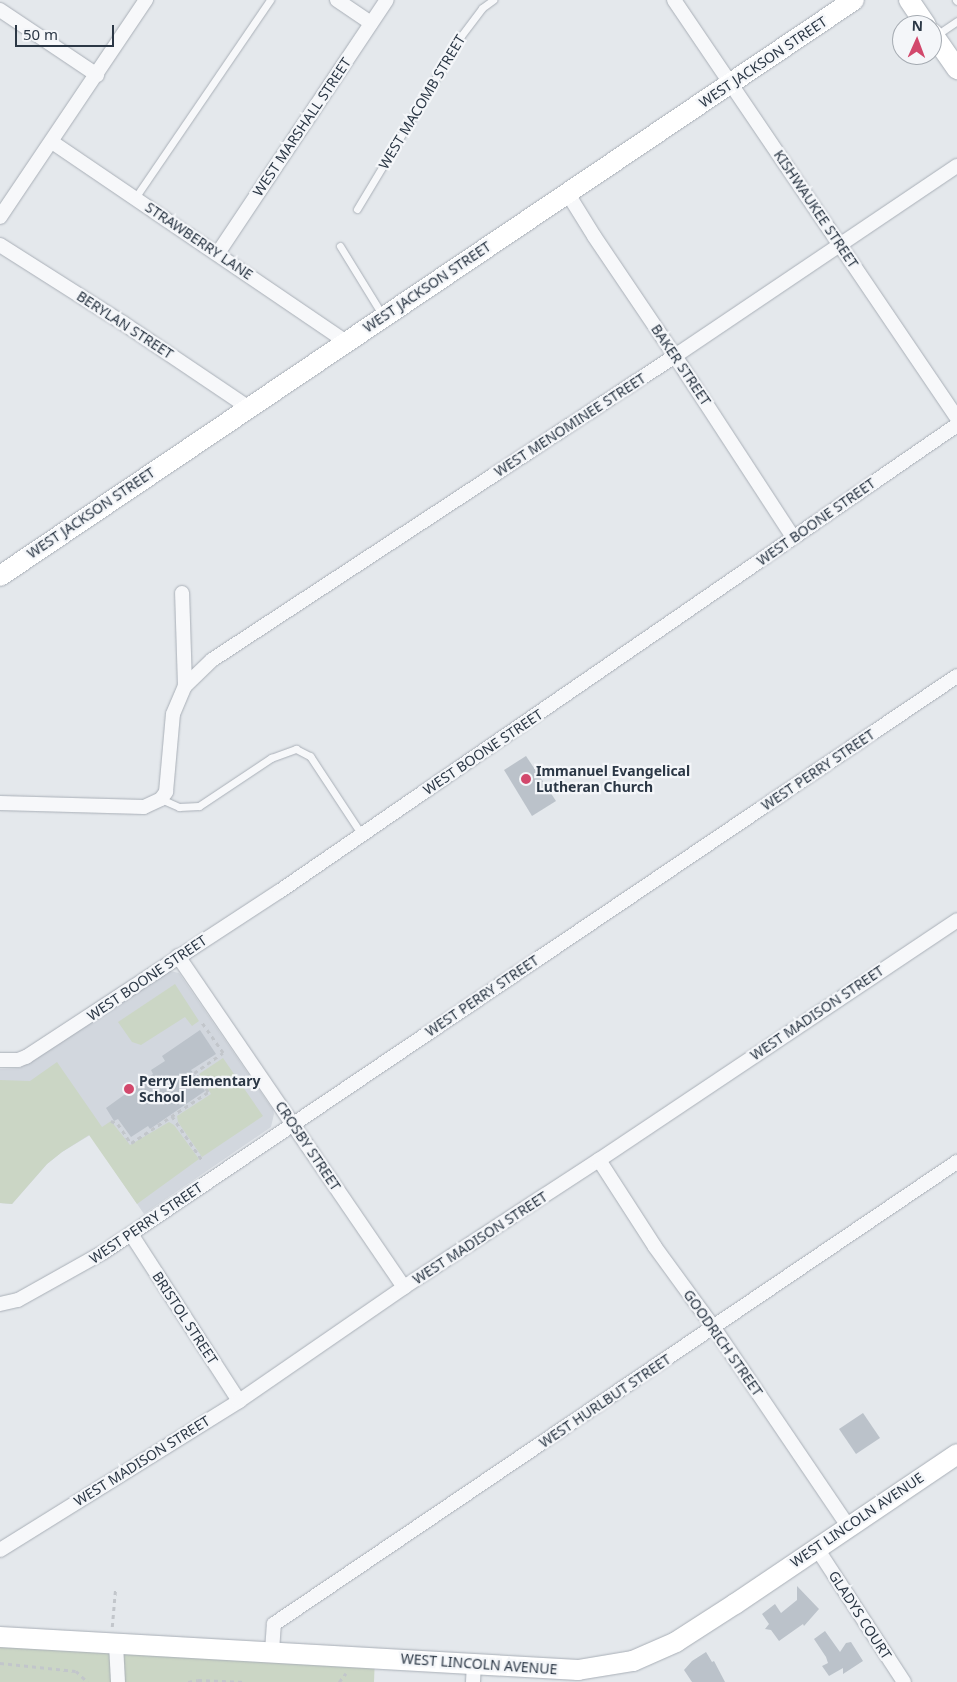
<!DOCTYPE html>
<html>
<head>
<meta charset="utf-8">
<style>
  body { margin:0 }
  #map { position:relative; width:957px; height:1682px; overflow:hidden; background:#e4e8ec; font-family:"Noto Sans",sans-serif }
  div>[style] { position:absolute }
  .built>* { inset:0; background:#d2d7de }
  .green>* { inset:0; background:#cbd6c5 }
  .building>* { inset:0; background:#bbc2ca }
  .path>* { height:2.5px; margin-top:-1.25px; transform-origin:0; background:repeating-linear-gradient(90deg,#c2c6cb 0 4px,transparent 0 8px) }
  .roads { filter:drop-shadow(0 0 1px #a9afb7) drop-shadow(0 0 1px #a9afb7) }
  .lane>* { height:7px; margin:-3.5px; padding:0 3.5px; transform-origin:3.5px; border-radius:3.5px; background:#f7f8fa }
  .street>* { height:14px; margin:-7px; padding:0 7px; transform-origin:7px; border-radius:7px; background:#f7f8fa }
  .secondary>* { height:20px; margin:-10px; padding:0 10px; transform-origin:10px; border-radius:10px; background:#fff }
  .dots>* { width:14px; height:14px; translate:-50% -50%; box-sizing:border-box; border:2px solid #f4f6f9; border-radius:50% }
  span { translate:-50% -50%; white-space:nowrap; text-align:center; line-height:1.15; -webkit-text-stroke:4.5px #f4f6f9; paint-order:stroke }
  .street-label { font-size:14px; color:#2b3745 }
  .poi-label { font-size:14px; color:#2b3745; font-weight:700 }
  .left { translate:0 -50%; text-align:left }
  .north { position:absolute; left:892px; top:15px; width:50px; height:50px; box-sizing:border-box; background:#f4f6f9; border:1px solid #a4aab1; border-radius:50%; rotate:2deg; font-size:14px; font-weight:700; line-height:20px; text-align:center; color:#2b3745 }
  .north::after { content:''; display:block; margin:auto; width:18px; height:22px; background:#d2486c; clip-path:polygon(50% 0,100% 100%,50% 72%,0 100%) }
  .scale { position:absolute; left:15px; top:25px; width:99px; height:22px; box-sizing:border-box; border:2px solid #2b3745; border-top:0; padding-left:6px; font-size:15px; line-height:18px; white-space:nowrap; color:#2b3745; -webkit-text-stroke:4px #f4f6f9; paint-order:stroke }
</style>
</head>
<body>
<div id="map">
  <div class="built">
    <div style="clip-path:polygon(170px 971px,179px 973px,273px 1110px,274px 1114px,271px 1127px,144px 1214px,90px 1135px,62px 1152px,47px 1164px,12px 1204px,0 1203px,0 1069px,20px 1068px)"></div>
  </div>
  <div class="green">
    <div style="clip-path:polygon(175px 984px,199px 1021px,192px 1026px,185px 1017px,141px 1045px,132px 1042px,118px 1022px)"></div>
    <div style="clip-path:polygon(223px 1058px,263px 1116px,202px 1157px,178px 1122px,177px 1116px,211px 1094px,199px 1074px)"></div>
    <div style="clip-path:polygon(57px 1062px,102px 1127px,111px 1121px,130px 1145px,169px 1122px,174px 1125px,199px 1159px,137px 1204px,89px 1135px,62px 1152px,47px 1164px,12px 1204px,0 1203px,0 1080px,30px 1081px)"></div>
    <div style="clip-path:polygon(0 1636px,375px 1657px,374px 1682px,0 1682px)"></div>
  </div>
  <div class="building">
    <div style="clip-path:polygon(526px 756px,556px 801px,532px 816px,504px 770px)"></div>
    <div style="clip-path:polygon(200px 1030px,216px 1054px,191px 1070px,205px 1091px,150px 1129px,148px 1126px,131px 1137px,118px 1119px,114px 1121px,106px 1108px,153px 1074px,151px 1070px,165px 1061px,162px 1056px)"></div>
    <div style="clip-path:polygon(863px 1413px,880px 1438px,856px 1454px,839px 1429px)"></div>
    <div style="clip-path:polygon(797px 1586px,819px 1609px,804px 1626px,803px 1624px,779px 1641px,771px 1630px,765px 1629px,769px 1624px,762px 1614px,775px 1604px,781px 1613px,797px 1600px)"></div>
    <div style="clip-path:polygon(825px 1631px,840px 1652px,846px 1643px,851px 1642px,863px 1661px,843px 1674px,843px 1668px,829px 1676px,822px 1666px,828px 1663px,826px 1657px,814px 1639px)"></div>
    <div style="clip-path:polygon(706px 1652px,712px 1662px,714px 1661px,725px 1682px,692px 1682px,684px 1670px,692px 1661px)"></div>
  </div>
  <div class="path">
    <div style="left:172px;top:1116px;width:53px;rotate:55.7deg"></div>
    <div style="left:111px;top:1121px;width:8px;rotate:23deg"></div>
    <div style="left:118px;top:1124px;width:23px;rotate:56deg"></div>
    <div style="left:131px;top:1143px;width:92px;rotate:-33.5deg"></div>
    <div style="left:208px;top:1092px;width:24px;rotate:-126deg"></div>
    <div style="left:194px;top:1073px;width:35px;rotate:-35deg"></div>
    <div style="left:223px;top:1053px;width:37px;rotate:-125deg"></div>
    <div style="left:112px;top:1627px;width:38px;rotate:-85deg"></div>
    <div style="left:0;top:1663px;width:76px;rotate:6deg"></div>
    <div style="left:76px;top:1671px;width:16px;rotate:43deg"></div>
    <div style="left:188px;top:1682px;width:10px;rotate:-11deg"></div>
    <div style="left:198px;top:1680px;width:48px;rotate:2.4deg"></div>
    <div style="left:339px;top:1682px;width:11px;rotate:-52deg"></div>
  </div>
  <div class="roads">
    <div class="lane">
      <div style="left:956px;top:0;width:1px;rotate:45deg"></div>
      <div style="left:935px;top:36px;width:27px;rotate:-34deg"></div>
      <div style="left:135px;top:198px;width:240px;rotate:-55.7deg"></div>
      <div style="left:357px;top:209px;width:202px;rotate:-59deg"></div>
      <div style="left:461px;top:36px;width:35px;rotate:-53deg"></div>
      <div style="left:482px;top:8px;width:14px;rotate:-36deg"></div>
      <div style="left:340px;top:246px;width:82px;rotate:58.4deg"></div>
      <div style="left:161px;top:799px;width:20px;rotate:24deg"></div>
      <div style="left:179px;top:807px;width:20px;rotate:-3deg"></div>
      <div style="left:199px;top:806px;width:87px;rotate:-33.7deg"></div>
      <div style="left:271px;top:758px;width:27px;rotate:-20deg"></div>
      <div style="left:296px;top:749px;width:16px;rotate:27deg"></div>
      <div style="left:310px;top:756px;width:95px;rotate:56.6deg"></div>
    </div>
    <div class="street">
      <div style="left:337px;top:0;width:41px;rotate:34.1deg"></div>
      <div style="left:674px;top:0;width:505px;rotate:55.9deg"></div>
      <div style="left:0;top:10px;width:117px;rotate:33.8deg"></div>
      <div style="left:52px;top:142px;width:354px;rotate:34.2deg"></div>
      <div style="left:568px;top:194px;width:49px;rotate:58.2deg"></div>
      <div style="left:594px;top:236px;width:145px;rotate:56deg"></div>
      <div style="left:675px;top:356px;width:216px;rotate:56.9deg"></div>
      <div style="left:0;top:217px;width:262px;rotate:-56.1deg"></div>
      <div style="left:0;top:245px;width:146px;rotate:32.4deg"></div>
      <div style="left:123px;top:323px;width:152px;rotate:34deg"></div>
      <div style="left:218px;top:253px;width:304px;rotate:-56.3deg"></div>
      <div style="left:185px;top:686px;width:37px;rotate:-44deg"></div>
      <div style="left:212px;top:660px;width:554px;rotate:-33.29deg"></div>
      <div style="left:675px;top:356px;width:340px;rotate:-34deg"></div>
      <div style="left:0;top:803px;width:144px;rotate:1.6deg"></div>
      <div style="left:144px;top:807px;width:19px;rotate:-25deg"></div>
      <div style="left:161px;top:799px;width:9px;rotate:-54deg"></div>
      <div style="left:166px;top:792px;width:78px;rotate:-84.9deg"></div>
      <div style="left:173px;top:714px;width:30px;rotate:-67deg"></div>
      <div style="left:185px;top:686px;width:93px;rotate:-91.8deg"></div>
      <div style="left:178px;top:956px;width:401px;rotate:55.7deg"></div>
      <div style="left:0;top:1060px;width:18px"></div>
      <div style="left:18px;top:1060px;width:9px;rotate:-21deg"></div>
      <div style="left:26px;top:1057px;width:303px;rotate:-33.2deg"></div>
      <div style="left:280px;top:891px;width:822px;rotate:-34.54deg"></div>
      <div style="left:599px;top:1160px;width:103px;rotate:57.2deg"></div>
      <div style="left:655px;top:1247px;width:100px;rotate:53.9deg"></div>
      <div style="left:714px;top:1328px;width:239px;rotate:55.9deg"></div>
      <div style="left:131px;top:1234px;width:199px;rotate:57.1deg"></div>
      <div style="left:0;top:1304px;width:18px;rotate:-13deg"></div>
      <div style="left:18px;top:1300px;width:98px;rotate:-29.2deg"></div>
      <div style="left:104px;top:1252px;width:1029px;rotate:-34.03deg"></div>
      <div style="left:816px;top:1547px;width:161px;rotate:56.9deg"></div>
      <div style="left:0;top:1550px;width:282px;rotate:-31.9deg"></div>
      <div style="left:239px;top:1401px;width:201px;rotate:-34.6deg"></div>
      <div style="left:404px;top:1287px;width:233px;rotate:-33.1deg"></div>
      <div style="left:599px;top:1160px;width:431px;rotate:-33.8deg"></div>
      <div style="left:116px;top:1644px;width:38px;rotate:87deg"></div>
      <div style="left:272px;top:1651px;width:27px;rotate:-86deg"></div>
      <div style="left:274px;top:1624px;width:825px;rotate:-34.08deg"></div>
      <div style="left:473px;top:1682px;width:19px;rotate:-87deg"></div>
    </div>
    <div class="secondary">
      <div style="left:909px;top:0;width:30px;rotate:56deg"></div>
      <div style="left:932px;top:33px;width:44px;rotate:55.2deg"></div>
      <div style="left:0;top:576px;width:1030px;rotate:-34deg"></div>
      <div style="left:0;top:1637px;width:579px;rotate:3.27deg"></div>
      <div style="left:578px;top:1670px;width:56px;rotate:-9.3deg"></div>
      <div style="left:633px;top:1661px;width:47px;rotate:-23.8deg"></div>
      <div style="left:676px;top:1642px;width:70px;rotate:-32.8deg"></div>
      <div style="left:735px;top:1604px;width:268px;rotate:-34deg"></div>
    </div>
  </div>
  <div class="dots">
    <div style="left:526px;top:779px;background:#d2486c"></div>
    <div style="left:129px;top:1089px;background:#d2486c"></div>
  </div>
  <div class="street-label">
    <span style="left:763px;top:62px;rotate:-34deg">WEST JACKSON STREET</span>
    <span style="left:422px;top:102px;rotate:-59deg">WEST MACOMB STREET</span>
    <span style="left:302px;top:127px;rotate:-56deg">WEST MARSHALL STREET</span>
    <span style="left:816px;top:209px;rotate:56deg">KISHWAUKEE STREET</span>
    <span style="left:199px;top:241px;rotate:34deg">STRAWBERRY LANE</span>
    <span style="left:427px;top:287px;rotate:-34deg">WEST JACKSON STREET</span>
    <span style="left:125px;top:325px;rotate:33deg">BERYLAN STREET</span>
    <span style="left:681px;top:365px;rotate:56deg">BAKER STREET</span>
    <span style="left:570px;top:425px;rotate:-33deg">WEST MENOMINEE STREET</span>
    <span style="left:91px;top:513px;rotate:-34deg">WEST JACKSON STREET</span>
    <span style="left:816px;top:522px;rotate:-35deg">WEST BOONE STREET</span>
    <span style="left:483px;top:752px;rotate:-34deg">WEST BOONE STREET</span>
    <span style="left:818px;top:770px;rotate:-34deg">WEST PERRY STREET</span>
    <span style="left:147px;top:978px;rotate:-34deg">WEST BOONE STREET</span>
    <span style="left:482px;top:996px;rotate:-34deg">WEST PERRY STREET</span>
    <span style="left:817px;top:1013px;rotate:-34deg">WEST MADISON STREET</span>
    <span style="left:308px;top:1146px;rotate:56deg">CROSBY STREET</span>
    <span style="left:146px;top:1223px;rotate:-34deg">WEST PERRY STREET</span>
    <span style="left:480px;top:1238px;rotate:-33deg">WEST MADISON STREET</span>
    <span style="left:185px;top:1318px;rotate:57deg">BRISTOL STREET</span>
    <span style="left:723px;top:1343px;rotate:55deg">GOODRICH STREET</span>
    <span style="left:605px;top:1401px;rotate:-34deg">WEST HURLBUT STREET</span>
    <span style="left:142px;top:1461px;rotate:-32deg">WEST MADISON STREET</span>
    <span style="left:857px;top:1520px;rotate:-34deg">WEST LINCOLN AVENUE</span>
    <span style="left:860px;top:1615px;rotate:57deg">GLADYS COURT</span>
    <span style="left:479px;top:1664px;rotate:4deg">WEST LINCOLN AVENUE</span>
  </div>
  <div class="poi-label">
    <span class="left" style="left:536px;top:779px">Immanuel Evangelical<br>Lutheran Church</span>
    <span class="left" style="left:139px;top:1089px">Perry Elementary<br>School</span>
  </div>
  <div class="north">N</div>
  <div class="scale">50 m</div>
</div>
</body>
</html>
